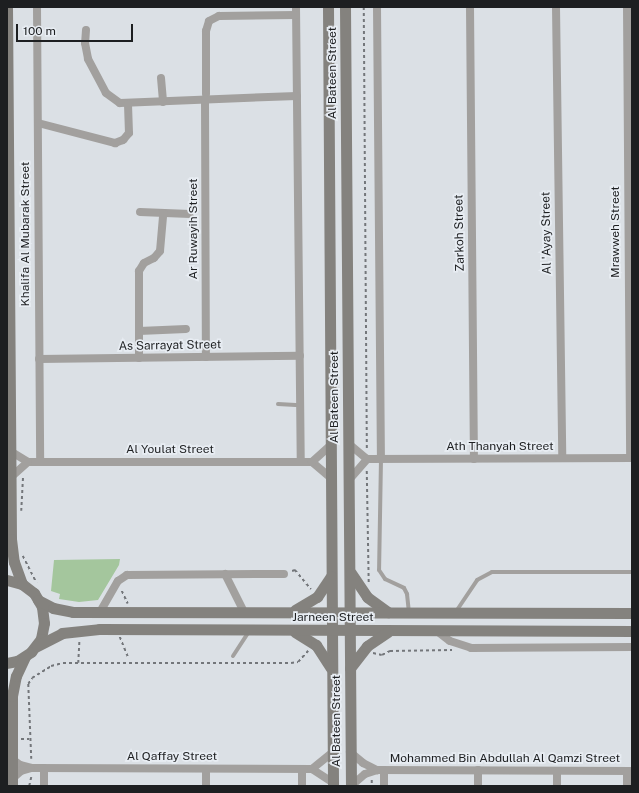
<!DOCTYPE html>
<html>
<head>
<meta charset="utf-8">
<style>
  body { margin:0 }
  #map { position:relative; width:639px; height:793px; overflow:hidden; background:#dbe0e5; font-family:"Public Sans",sans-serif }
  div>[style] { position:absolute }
  .green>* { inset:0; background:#a4c69d }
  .path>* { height:1.5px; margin-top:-0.75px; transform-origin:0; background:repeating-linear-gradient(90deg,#73767a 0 3px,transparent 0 6px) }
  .lane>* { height:4px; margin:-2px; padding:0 2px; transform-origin:2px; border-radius:2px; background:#a2a09e }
  .street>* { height:8px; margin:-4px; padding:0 4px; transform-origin:4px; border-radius:4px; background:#a2a09e }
  .secondary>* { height:11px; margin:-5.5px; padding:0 5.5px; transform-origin:5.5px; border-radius:5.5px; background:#84827e }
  span { translate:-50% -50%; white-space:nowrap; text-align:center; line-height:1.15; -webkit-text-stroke:3.5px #e8edf3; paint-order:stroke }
  .street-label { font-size:12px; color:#1d1f21 }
  .frame { position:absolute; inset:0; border:8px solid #1d1f21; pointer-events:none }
  .scale { position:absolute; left:16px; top:24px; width:117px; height:18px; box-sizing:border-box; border:2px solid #1d1f21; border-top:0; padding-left:5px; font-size:12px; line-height:14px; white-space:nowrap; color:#1d1f21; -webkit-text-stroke:3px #e8edf3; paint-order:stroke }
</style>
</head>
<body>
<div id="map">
  <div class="green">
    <div style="clip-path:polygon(120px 559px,119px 565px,98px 600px,79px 602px,59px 599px,60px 594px,51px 591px,54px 560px)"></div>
  </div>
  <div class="path">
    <div style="left:364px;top:7px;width:442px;rotate:89.6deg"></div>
    <div style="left:367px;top:471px;width:112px;rotate:89deg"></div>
    <div style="left:21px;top:511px;width:34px;rotate:-87deg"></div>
    <div style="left:23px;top:556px;width:30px;rotate:63deg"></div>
    <div style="left:292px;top:571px;width:3px;rotate:-18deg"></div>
    <div style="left:295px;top:570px;width:25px;rotate:50deg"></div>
    <div style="left:122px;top:591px;width:14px;rotate:65deg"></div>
    <div style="left:120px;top:637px;width:22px;rotate:68deg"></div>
    <div style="left:373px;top:653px;width:9px;rotate:13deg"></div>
    <div style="left:382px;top:655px;width:9px;rotate:-27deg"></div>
    <div style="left:390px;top:651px;width:62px;rotate:-0.9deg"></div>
    <div style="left:78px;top:663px;width:22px;rotate:-87deg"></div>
    <div style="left:21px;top:739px;width:8px"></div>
    <div style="left:31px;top:759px;width:75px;rotate:-92.3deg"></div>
    <div style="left:28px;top:684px;width:7px;rotate:-56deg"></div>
    <div style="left:32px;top:678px;width:22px;rotate:-32deg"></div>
    <div style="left:51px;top:666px;width:12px;rotate:-14deg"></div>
    <div style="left:63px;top:663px;width:228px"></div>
    <div style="left:291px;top:663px;width:7px;rotate:-8deg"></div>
    <div style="left:298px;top:662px;width:15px;rotate:-48deg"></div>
    <div style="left:372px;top:780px;width:6px;rotate:90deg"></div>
    <div style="left:29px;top:786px;width:9px;rotate:-77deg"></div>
  </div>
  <div class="lane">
    <div style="left:278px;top:404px;width:22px;rotate:3deg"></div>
    <div style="left:381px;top:459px;width:111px;rotate:91deg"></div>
    <div style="left:379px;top:570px;width:11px;rotate:56deg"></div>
    <div style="left:385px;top:579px;width:21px;rotate:25deg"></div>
    <div style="left:404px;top:588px;width:7px;rotate:63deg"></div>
    <div style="left:407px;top:594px;width:18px;rotate:84deg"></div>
    <div style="left:457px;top:610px;width:36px;rotate:-56deg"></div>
    <div style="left:477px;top:580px;width:17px;rotate:-28deg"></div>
    <div style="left:492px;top:572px;width:140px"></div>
    <div style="left:233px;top:656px;width:30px;rotate:-57deg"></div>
  </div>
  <div class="street">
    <div style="left:37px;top:7px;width:455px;rotate:89.6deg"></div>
    <div style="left:296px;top:7px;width:454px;rotate:89.4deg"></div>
    <div style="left:377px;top:7px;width:452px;rotate:89.5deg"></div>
    <div style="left:470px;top:7px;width:452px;rotate:89.5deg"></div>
    <div style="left:556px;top:7px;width:451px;rotate:89.2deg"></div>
    <div style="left:627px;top:7px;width:451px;rotate:89.6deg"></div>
    <div style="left:86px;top:30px;width:13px;rotate:94deg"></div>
    <div style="left:85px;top:43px;width:16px;rotate:79deg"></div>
    <div style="left:88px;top:59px;width:38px;rotate:62deg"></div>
    <div style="left:106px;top:93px;width:17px;rotate:36deg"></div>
    <div style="left:120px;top:103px;width:177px;rotate:-2.3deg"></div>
    <div style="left:161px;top:78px;width:24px;rotate:85deg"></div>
    <div style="left:206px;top:94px;width:63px;rotate:-90deg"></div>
    <div style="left:206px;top:31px;width:10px;rotate:-73deg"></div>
    <div style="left:209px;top:21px;width:11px;rotate:-27deg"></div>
    <div style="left:219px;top:16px;width:77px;rotate:-0.7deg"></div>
    <div style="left:205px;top:100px;width:257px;rotate:89.8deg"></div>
    <div style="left:38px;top:123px;width:80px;rotate:14.6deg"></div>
    <div style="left:115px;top:143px;width:9px;rotate:-21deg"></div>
    <div style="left:123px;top:140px;width:9px;rotate:-49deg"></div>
    <div style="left:129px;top:133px;width:29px;rotate:-92deg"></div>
    <div style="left:140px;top:212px;width:50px;rotate:2.3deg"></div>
    <div style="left:139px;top:331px;width:47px;rotate:-2.4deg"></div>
    <div style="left:139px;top:358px;width:87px;rotate:-90deg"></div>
    <div style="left:139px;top:271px;width:9px;rotate:-58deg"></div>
    <div style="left:144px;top:263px;width:11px;rotate:-27deg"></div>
    <div style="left:154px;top:258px;width:9px;rotate:-49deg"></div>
    <div style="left:160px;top:251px;width:38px;rotate:-85deg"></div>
    <div style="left:39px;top:359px;width:261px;rotate:-0.7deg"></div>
    <div style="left:349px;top:444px;width:23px;rotate:40deg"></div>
    <div style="left:367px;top:459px;width:265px;rotate:-0.2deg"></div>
    <div style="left:10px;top:451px;width:21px;rotate:31deg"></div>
    <div style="left:28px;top:462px;width:284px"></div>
    <div style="left:312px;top:462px;width:25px;rotate:40deg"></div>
    <div style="left:312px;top:462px;width:25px;rotate:-42deg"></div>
    <div style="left:10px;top:478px;width:24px;rotate:-42deg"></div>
    <div style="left:349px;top:480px;width:28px;rotate:-49deg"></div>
    <div style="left:225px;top:574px;width:42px;rotate:63.4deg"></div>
    <div style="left:100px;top:612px;width:36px;rotate:-60deg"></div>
    <div style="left:118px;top:581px;width:11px;rotate:-34deg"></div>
    <div style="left:127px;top:575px;width:157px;rotate:-0.4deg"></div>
    <div style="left:437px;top:631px;width:16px;rotate:38deg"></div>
    <div style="left:450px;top:641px;width:22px;rotate:18deg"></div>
    <div style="left:471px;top:648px;width:161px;rotate:-0.4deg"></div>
    <div style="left:350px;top:752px;width:17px;rotate:40deg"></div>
    <div style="left:363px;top:763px;width:16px;rotate:27deg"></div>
    <div style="left:12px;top:759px;width:10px;rotate:37deg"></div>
    <div style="left:20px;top:765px;width:12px;rotate:14deg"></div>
    <div style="left:32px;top:768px;width:280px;rotate:0.2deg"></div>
    <div style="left:312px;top:769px;width:24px;rotate:33deg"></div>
    <div style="left:44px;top:768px;width:18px;rotate:90deg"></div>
    <div style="left:206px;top:769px;width:17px;rotate:90deg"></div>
    <div style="left:302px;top:769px;width:17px;rotate:90deg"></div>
    <div style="left:312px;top:769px;width:26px;rotate:-39deg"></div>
    <div style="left:384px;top:770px;width:16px;rotate:90deg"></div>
    <div style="left:478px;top:770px;width:16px;rotate:90deg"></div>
    <div style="left:627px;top:771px;width:15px;rotate:90deg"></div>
    <div style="left:12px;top:779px;width:12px;rotate:-42deg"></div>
    <div style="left:21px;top:771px;width:10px;rotate:-17deg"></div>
    <div style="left:351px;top:786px;width:18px;rotate:-41deg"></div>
    <div style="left:365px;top:774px;width:13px;rotate:-18deg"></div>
    <div style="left:377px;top:770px;width:255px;rotate:0.2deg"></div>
    <div style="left:557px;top:786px;width:15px;rotate:-90deg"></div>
  </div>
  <div class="secondary">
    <div style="left:7px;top:7px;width:532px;rotate:89.57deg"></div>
    <div style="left:11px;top:539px;width:23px;rotate:83deg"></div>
    <div style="left:14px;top:562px;width:23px;rotate:70deg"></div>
    <div style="left:328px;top:7px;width:779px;rotate:89.63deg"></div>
    <div style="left:345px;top:7px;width:779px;rotate:89.56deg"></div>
    <div style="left:351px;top:573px;width:29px;rotate:56deg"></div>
    <div style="left:367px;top:597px;width:26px;rotate:36deg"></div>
    <div style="left:7px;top:580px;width:16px;rotate:15deg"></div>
    <div style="left:22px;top:584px;width:15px;rotate:37deg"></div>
    <div style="left:34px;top:593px;width:16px;rotate:60deg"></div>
    <div style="left:42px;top:607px;width:16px;rotate:83deg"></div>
    <div style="left:44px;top:623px;width:16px;rotate:101deg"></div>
    <div style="left:41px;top:639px;width:16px;rotate:128deg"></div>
    <div style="left:31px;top:652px;width:17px;rotate:147deg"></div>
    <div style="left:17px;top:661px;width:10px;rotate:169deg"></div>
    <div style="left:38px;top:600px;width:17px;rotate:28deg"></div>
    <div style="left:53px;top:608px;width:20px;rotate:11deg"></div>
    <div style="left:73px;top:612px;width:559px;rotate:0.1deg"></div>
    <div style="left:295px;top:610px;width:26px;rotate:-31deg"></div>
    <div style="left:317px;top:597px;width:25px;rotate:-56deg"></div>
    <div style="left:295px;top:632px;width:25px;rotate:32deg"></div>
    <div style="left:316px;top:645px;width:27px;rotate:57deg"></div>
    <div style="left:37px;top:646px;width:28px;rotate:-27deg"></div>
    <div style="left:62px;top:633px;width:37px;rotate:-6deg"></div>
    <div style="left:99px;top:629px;width:533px;rotate:0.21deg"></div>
    <div style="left:350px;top:668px;width:28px;rotate:-52deg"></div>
    <div style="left:367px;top:646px;width:25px;rotate:-34deg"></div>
    <div style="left:12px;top:786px;width:90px;rotate:-90deg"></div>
    <div style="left:12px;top:696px;width:20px;rotate:-79deg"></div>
    <div style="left:16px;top:676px;width:21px;rotate:-65deg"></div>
  </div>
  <div class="street-label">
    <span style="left:333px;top:73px;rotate:-90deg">Al Bateen Street</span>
    <span style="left:194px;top:229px;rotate:-90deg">Ar Ruwayih Street</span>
    <span style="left:616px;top:232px;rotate:-90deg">Mrawweh Street</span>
    <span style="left:460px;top:233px;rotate:-91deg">Zarkoh Street</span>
    <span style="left:547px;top:233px;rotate:-91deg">Al 'Ayay Street</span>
    <span style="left:26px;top:234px;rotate:-90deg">Khalifa Al Mubarak Street</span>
    <span style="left:170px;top:346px;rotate:-1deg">As Sarrayat Street</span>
    <span style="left:335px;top:397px;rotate:-90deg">Al Bateen Street</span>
    <span style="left:500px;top:447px">Ath Thanyah Street</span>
    <span style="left:170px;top:450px">Al Youlat Street</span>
    <span style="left:333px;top:618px">Jarneen Street</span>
    <span style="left:337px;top:721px;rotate:-90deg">Al Bateen Street</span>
    <span style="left:172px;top:757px">Al Qaffay Street</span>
    <span style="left:505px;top:759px">Mohammed Bin Abdullah Al Qamzi Street</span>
  </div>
  <div class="frame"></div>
  <div class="scale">100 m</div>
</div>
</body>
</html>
